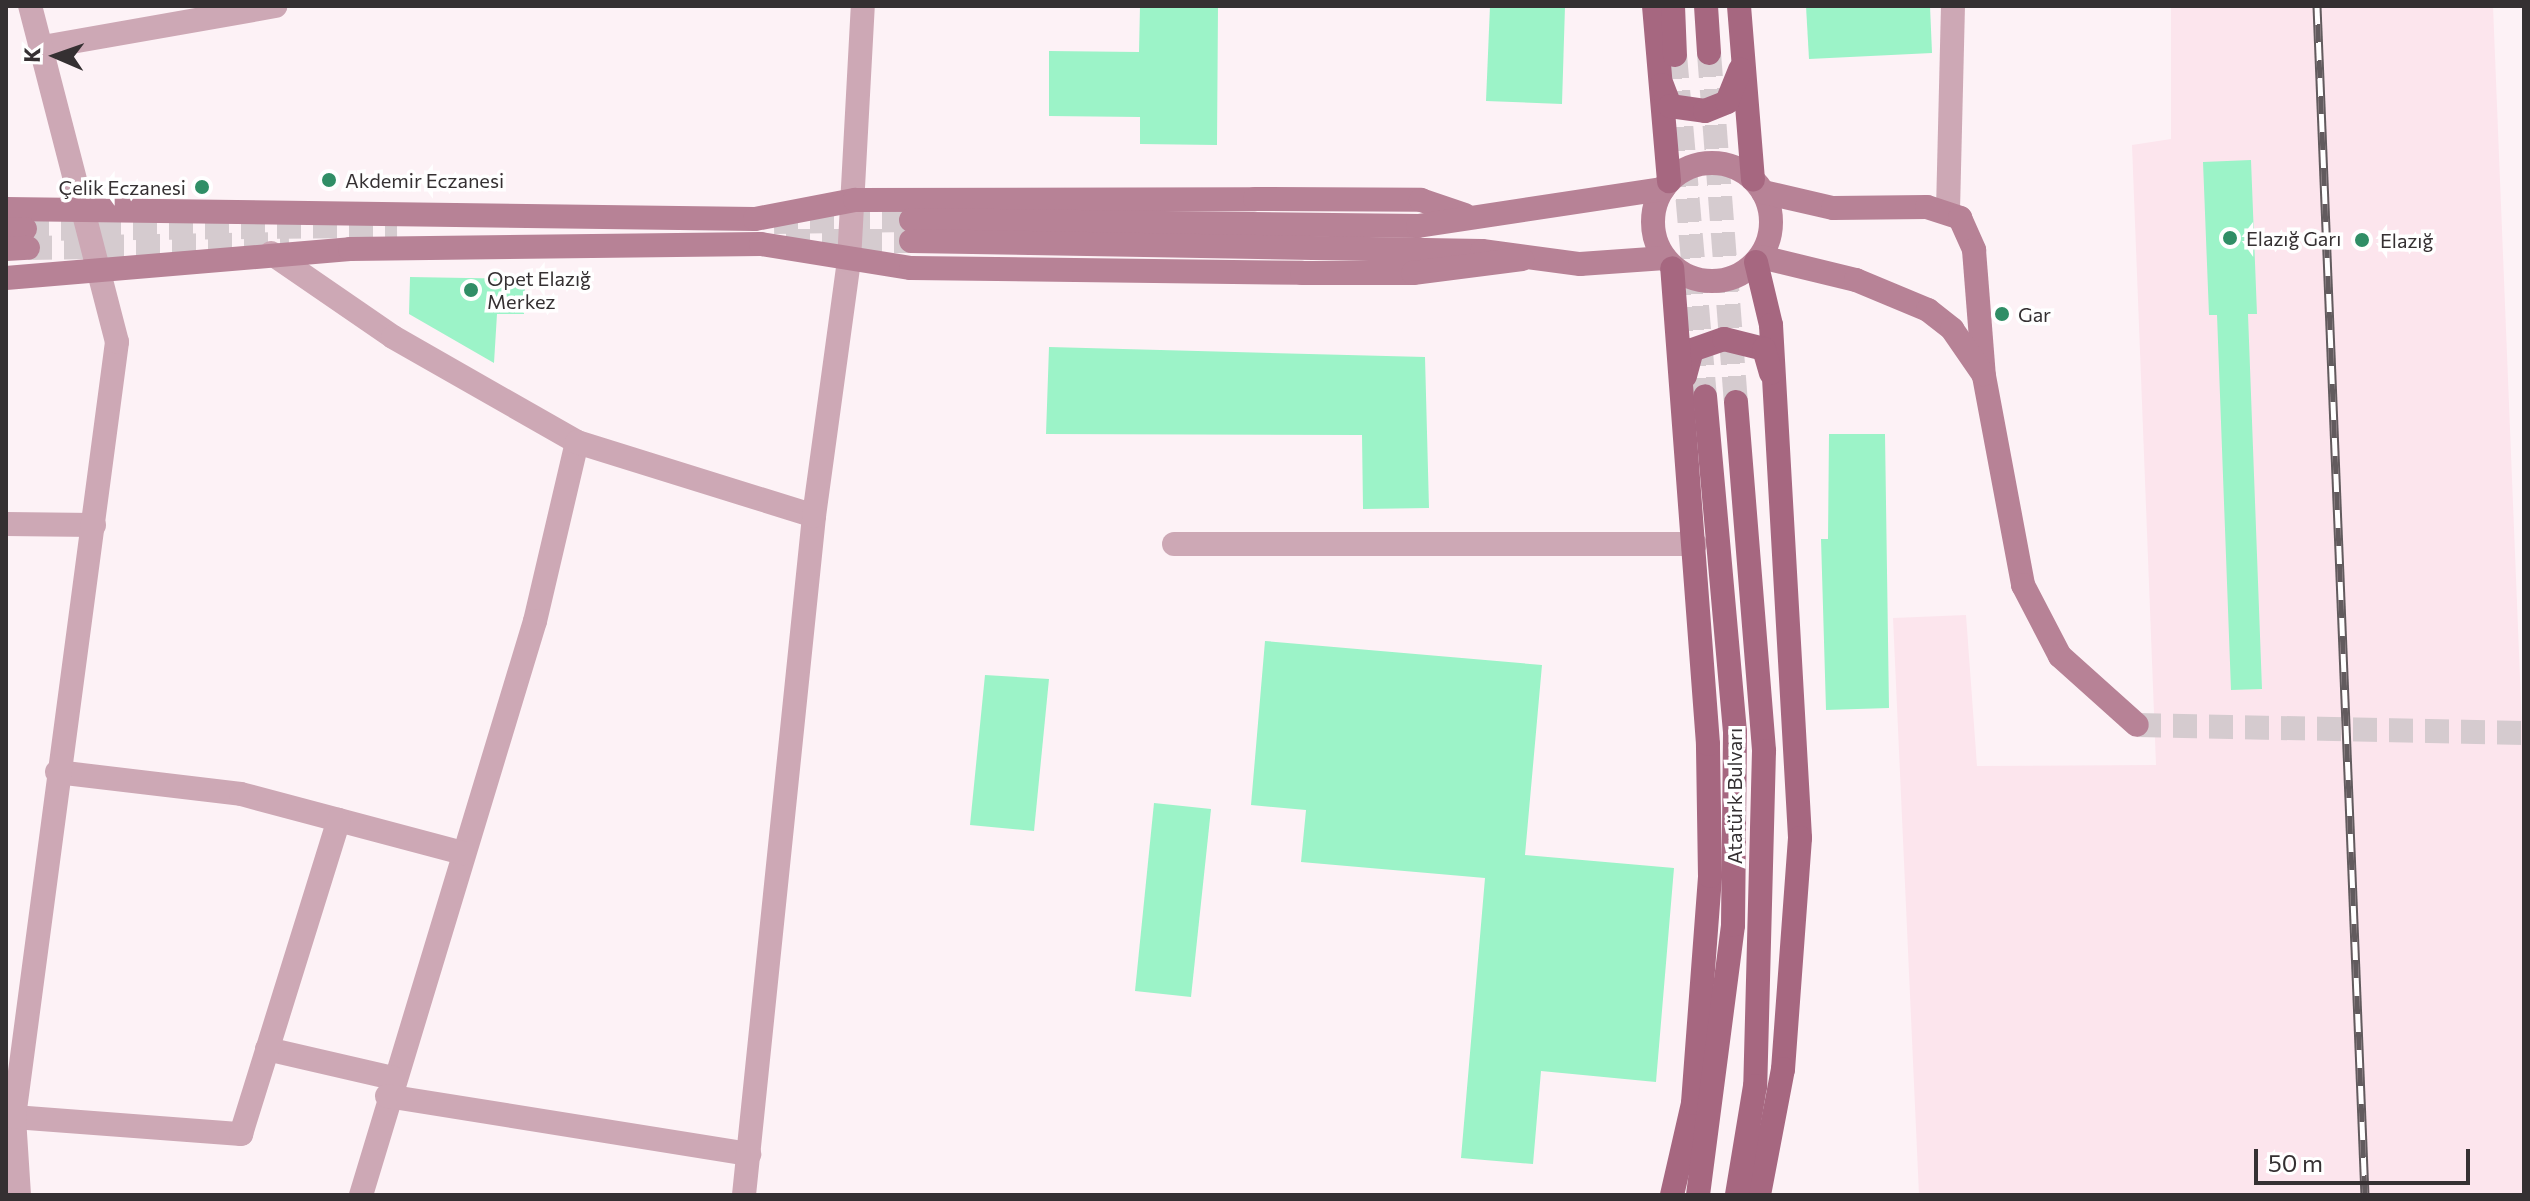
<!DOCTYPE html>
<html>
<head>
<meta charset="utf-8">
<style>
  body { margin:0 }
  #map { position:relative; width:2530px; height:1201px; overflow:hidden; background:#fdf2f6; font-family:Commissioner,sans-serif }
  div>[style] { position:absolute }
  .built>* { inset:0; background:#fce5ed }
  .building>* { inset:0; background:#9cf3c8 }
  .tertiary-tunnel>* { height:24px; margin-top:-12px; transform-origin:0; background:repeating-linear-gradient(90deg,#d5cbcf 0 24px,transparent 0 36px) }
  .secondary-tunnel>* { height:24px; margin-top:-12px; transform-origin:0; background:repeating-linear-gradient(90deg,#d5cbcf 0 24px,transparent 0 36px) }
  .primary-tunnel>* { height:24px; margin-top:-12px; transform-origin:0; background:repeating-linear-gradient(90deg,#d5cbcf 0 24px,transparent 0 36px) }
  .minor>* { height:24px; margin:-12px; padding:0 12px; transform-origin:12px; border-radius:12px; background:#cda8b5 }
  .secondary>* { height:24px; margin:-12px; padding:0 12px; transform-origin:12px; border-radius:12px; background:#b78296 }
  .secondary>.ring { margin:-12px; padding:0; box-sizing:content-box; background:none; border:24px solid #b78296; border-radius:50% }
  .primary>* { height:24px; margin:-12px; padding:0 12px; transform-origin:12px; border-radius:12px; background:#a66780 }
  .rail>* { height:9px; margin-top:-4.5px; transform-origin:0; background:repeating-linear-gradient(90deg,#fff 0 18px,#625b5e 0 36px); box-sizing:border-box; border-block:2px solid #625b5e }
  .dots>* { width:22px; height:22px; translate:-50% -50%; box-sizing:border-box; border:4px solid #fff; border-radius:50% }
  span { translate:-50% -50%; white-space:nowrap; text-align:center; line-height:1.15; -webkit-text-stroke:7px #fff; paint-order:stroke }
  .poi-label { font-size:20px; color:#353032 }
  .left { translate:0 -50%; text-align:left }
  .right { translate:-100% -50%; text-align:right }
  .street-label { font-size:20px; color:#353032 }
  .frame { position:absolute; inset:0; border:8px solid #353032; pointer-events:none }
  .north { position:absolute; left:16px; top:16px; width:80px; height:80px; -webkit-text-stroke:6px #fff; paint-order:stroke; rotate:272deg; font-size:22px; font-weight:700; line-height:32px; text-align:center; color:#353032 }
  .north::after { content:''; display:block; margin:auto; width:28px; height:36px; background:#353032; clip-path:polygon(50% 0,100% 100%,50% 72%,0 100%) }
  .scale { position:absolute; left:2254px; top:1149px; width:216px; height:36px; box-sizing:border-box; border:4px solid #353032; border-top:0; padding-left:10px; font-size:24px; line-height:28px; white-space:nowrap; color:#353032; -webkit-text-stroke:6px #fff; paint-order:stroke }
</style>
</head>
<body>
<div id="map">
  <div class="built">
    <div style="clip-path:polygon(2171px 6px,2493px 6px,2524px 777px,2524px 1195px,1919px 1195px,1893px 618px,1966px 615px,1977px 766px,2156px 765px,2132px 145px,2171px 139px)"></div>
  </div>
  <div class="building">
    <div style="clip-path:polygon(1140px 6px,1218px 6px,1217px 145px,1140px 144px,1140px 117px,1049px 116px,1049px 51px,1139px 52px)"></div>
    <div style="clip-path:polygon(1490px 6px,1565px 6px,1562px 104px,1486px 101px)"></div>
    <div style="clip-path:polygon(1806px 6px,1930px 6px,1932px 53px,1809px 59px)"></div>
    <div style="clip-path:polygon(2251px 160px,2257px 314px,2248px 314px,2262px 689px,2231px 690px,2217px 315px,2209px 315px,2203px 162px)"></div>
    <div style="clip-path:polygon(410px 277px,525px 279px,524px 314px,497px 314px,494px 363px,409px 314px)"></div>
    <div style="clip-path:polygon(1049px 347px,1425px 357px,1429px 508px,1363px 509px,1362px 435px,1046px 434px)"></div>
    <div style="clip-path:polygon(1829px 434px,1885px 434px,1889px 708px,1826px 710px,1821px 539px,1828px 539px)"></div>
    <div style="clip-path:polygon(1265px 641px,1542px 665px,1525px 855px,1674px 868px,1656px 1082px,1541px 1071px,1533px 1164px,1461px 1158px,1485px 878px,1301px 862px,1306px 810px,1251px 805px)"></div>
    <div style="clip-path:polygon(985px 675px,1049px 679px,1034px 831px,970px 825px)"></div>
    <div style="clip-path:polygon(1154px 803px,1211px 809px,1191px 997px,1135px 991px)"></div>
  </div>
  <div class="tertiary-tunnel">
    <div style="left:2137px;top:725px;width:387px;rotate:1.2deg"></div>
  </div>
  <div class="secondary-tunnel">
    <div style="left:774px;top:222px;width:137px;rotate:-0.8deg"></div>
    <div style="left:25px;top:229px;width:372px;rotate:-0.5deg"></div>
    <div style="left:786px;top:241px;width:125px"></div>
    <div style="left:28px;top:248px;width:261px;rotate:-0.9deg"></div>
  </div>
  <div class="primary-tunnel">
    <div style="left:1709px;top:53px;width:350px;rotate:85.6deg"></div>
    <div style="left:1675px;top:55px;width:342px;rotate:85deg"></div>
  </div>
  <div class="minor">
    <div style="left:43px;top:47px;width:236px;rotate:-10deg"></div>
    <div style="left:1948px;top:210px;width:204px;rotate:-88.6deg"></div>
    <div style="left:271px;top:253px;width:148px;rotate:34.5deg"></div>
    <div style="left:393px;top:337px;width:212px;rotate:29.7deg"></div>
    <div style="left:577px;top:442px;width:184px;rotate:103.2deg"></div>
    <div style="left:535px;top:621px;width:600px;rotate:106.86deg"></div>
    <div style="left:577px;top:442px;width:248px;rotate:17.3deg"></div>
    <div style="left:6px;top:524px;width:88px;rotate:0.7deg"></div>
    <div style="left:1174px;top:544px;width:521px"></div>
    <div style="left:57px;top:772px;width:185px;rotate:6.8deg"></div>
    <div style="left:241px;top:794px;width:230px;rotate:14.9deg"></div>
    <div style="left:267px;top:1049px;width:129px;rotate:13deg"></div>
    <div style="left:387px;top:1096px;width:367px;rotate:9.1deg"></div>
    <div style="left:14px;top:1117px;width:228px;rotate:4.3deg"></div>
    <div style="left:241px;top:1134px;width:329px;rotate:-72.7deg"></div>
    <div style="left:19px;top:1195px;width:78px;rotate:-93.7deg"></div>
    <div style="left:14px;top:1117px;width:782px;rotate:-82.43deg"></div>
    <div style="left:117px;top:342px;width:347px;rotate:-104.5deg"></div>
    <div style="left:744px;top:1195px;width:683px;rotate:-84.11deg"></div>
    <div style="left:814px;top:516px;width:257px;rotate:-82.2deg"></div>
    <div style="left:849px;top:261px;width:255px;rotate:-86.9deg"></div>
  </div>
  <div class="secondary">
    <div class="ring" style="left:1653px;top:163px;width:94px;height:94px"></div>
    <div style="left:1763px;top:192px;width:72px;rotate:12.9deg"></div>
    <div style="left:1833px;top:208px;width:94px;rotate:-0.6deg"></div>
    <div style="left:1927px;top:207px;width:35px;rotate:18deg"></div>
    <div style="left:1960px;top:218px;width:35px;rotate:66deg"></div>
    <div style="left:1974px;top:250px;width:126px;rotate:85.5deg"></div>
    <div style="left:1984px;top:376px;width:213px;rotate:79.4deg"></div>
    <div style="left:2023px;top:585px;width:80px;rotate:62.5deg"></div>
    <div style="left:2060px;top:656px;width:103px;rotate:41.9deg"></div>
    <div style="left:6px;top:209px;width:749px;rotate:0.76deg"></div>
    <div style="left:755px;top:219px;width:102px;rotate:-10.8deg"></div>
    <div style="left:855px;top:200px;width:400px;rotate:-0.1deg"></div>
    <div style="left:1255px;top:199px;width:166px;rotate:0.3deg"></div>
    <div style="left:1421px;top:200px;width:46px;rotate:18.8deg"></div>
    <div style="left:911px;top:220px;width:507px;rotate:0.68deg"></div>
    <div style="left:1418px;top:226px;width:248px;rotate:-8.6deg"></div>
    <div style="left:6px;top:230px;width:19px;rotate:-3deg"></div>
    <div style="left:911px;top:241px;width:571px;rotate:1deg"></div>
    <div style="left:1482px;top:251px;width:99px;rotate:7.6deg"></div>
    <div style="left:1580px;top:264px;width:85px;rotate:-4deg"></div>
    <div style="left:6px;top:249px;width:22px;rotate:-3deg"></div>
    <div style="left:1761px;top:257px;width:98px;rotate:13.6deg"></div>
    <div style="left:1856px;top:280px;width:78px;rotate:22.6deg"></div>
    <div style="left:1928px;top:310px;width:31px;rotate:38deg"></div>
    <div style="left:1952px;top:329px;width:55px;rotate:55.4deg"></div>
    <div style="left:6px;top:278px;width:345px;rotate:-4.8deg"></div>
    <div style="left:350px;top:249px;width:411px;rotate:-0.7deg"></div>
    <div style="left:761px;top:244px;width:152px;rotate:9.1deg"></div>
    <div style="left:911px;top:268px;width:391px;rotate:0.7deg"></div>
    <div style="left:1302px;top:273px;width:111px"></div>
    <div style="left:1413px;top:273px;width:110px;rotate:-7.3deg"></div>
  </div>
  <div class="primary">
    <div style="left:1654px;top:6px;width:176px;rotate:85.1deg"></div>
    <div style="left:1673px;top:6px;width:49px;rotate:87.7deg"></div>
    <div style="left:1706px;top:6px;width:47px;rotate:86.3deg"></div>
    <div style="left:1739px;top:6px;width:174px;rotate:85.4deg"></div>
    <div style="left:1662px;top:85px;width:22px;rotate:69deg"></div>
    <div style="left:1670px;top:106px;width:35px;rotate:8deg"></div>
    <div style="left:1705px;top:111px;width:24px;rotate:-22deg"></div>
    <div style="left:1727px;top:102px;width:35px;rotate:-68deg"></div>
    <div style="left:1756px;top:262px;width:65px;rotate:76.6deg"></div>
    <div style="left:1771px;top:325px;width:514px;rotate:86.76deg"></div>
    <div style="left:1800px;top:838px;width:232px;rotate:94.2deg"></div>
    <div style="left:1783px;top:1069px;width:128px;rotate:100.8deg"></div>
    <div style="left:1685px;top:376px;width:27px;rotate:-75deg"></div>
    <div style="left:1692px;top:350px;width:34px;rotate:-19deg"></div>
    <div style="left:1724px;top:339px;width:41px;rotate:14deg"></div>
    <div style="left:1764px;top:349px;width:25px;rotate:74deg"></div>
    <div style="left:1736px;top:402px;width:350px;rotate:85.4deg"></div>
    <div style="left:1764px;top:751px;width:335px;rotate:91.5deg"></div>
    <div style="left:1755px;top:1086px;width:110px;rotate:99.4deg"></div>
    <div style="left:1672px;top:1195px;width:94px;rotate:-77.1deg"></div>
    <div style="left:1693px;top:1103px;width:228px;rotate:-85.7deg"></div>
    <div style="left:1710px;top:876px;width:132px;rotate:-90.9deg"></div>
    <div style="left:1708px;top:744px;width:477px;rotate:-94.3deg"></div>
    <div style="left:1698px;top:1195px;width:272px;rotate:-82.6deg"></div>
    <div style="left:1733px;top:925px;width:193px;rotate:-89.4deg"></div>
    <div style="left:1735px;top:732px;width:337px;rotate:-95.1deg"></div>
  </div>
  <div class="rail">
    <div style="left:2317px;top:6px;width:1190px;rotate:87.69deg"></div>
  </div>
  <div class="dots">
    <div style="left:329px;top:180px;background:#308e66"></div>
    <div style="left:202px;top:187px;background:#308e66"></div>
    <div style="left:2230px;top:238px;background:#308e66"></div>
    <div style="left:2362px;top:240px;background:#308e66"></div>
    <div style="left:471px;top:290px;background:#308e66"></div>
    <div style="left:2002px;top:314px;background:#308e66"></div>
  </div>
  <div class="poi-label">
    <span class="left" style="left:345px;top:180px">Akdemir Eczanesi</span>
    <span class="right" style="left:186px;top:187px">Çelik Eczanesi</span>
    <span class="left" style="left:2246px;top:238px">Elazığ Garı</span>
    <span class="left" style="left:2380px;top:240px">Elazığ</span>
    <span class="left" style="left:487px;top:290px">Opet Elazığ<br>Merkez</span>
    <span class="left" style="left:2018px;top:314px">Gar</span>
  </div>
  <div class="street-label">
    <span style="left:1734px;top:796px;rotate:-90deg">Atatürk Bulvarı</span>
  </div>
  <div class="frame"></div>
  <div class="north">K</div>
  <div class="scale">50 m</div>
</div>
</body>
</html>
